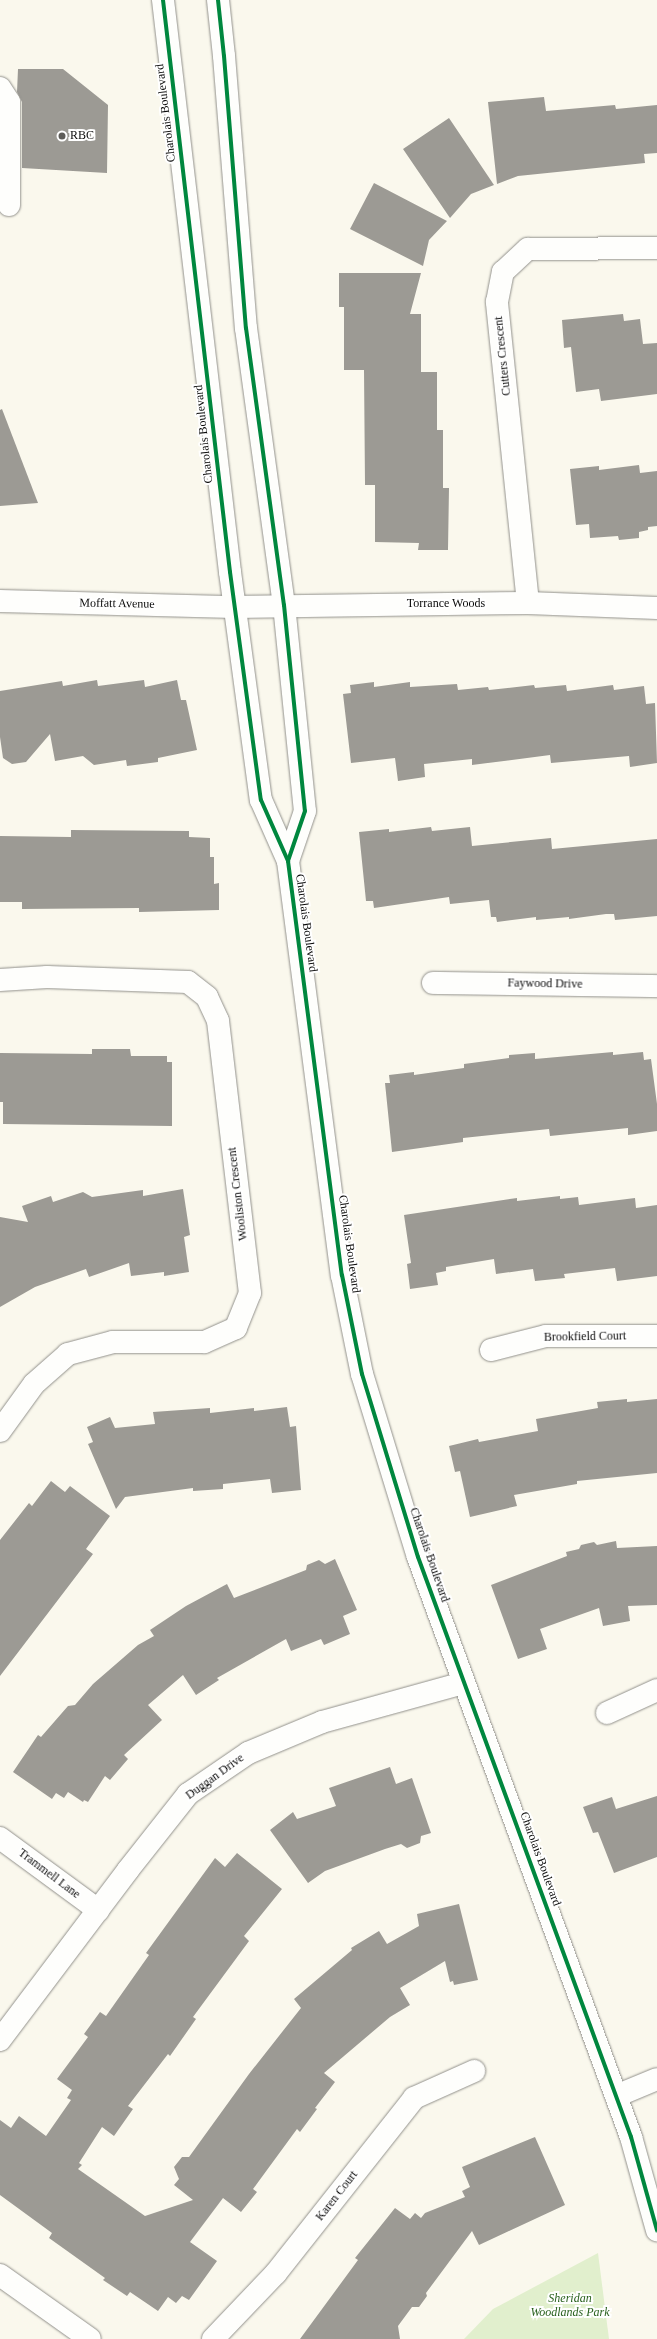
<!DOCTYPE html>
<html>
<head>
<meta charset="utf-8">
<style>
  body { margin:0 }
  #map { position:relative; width:657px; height:2339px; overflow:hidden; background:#faf8ed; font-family:"Times New Roman",serif }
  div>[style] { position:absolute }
  .green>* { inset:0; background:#e1efcd }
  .building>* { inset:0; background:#9c9a94 }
  .roads { filter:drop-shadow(0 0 1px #92918c) drop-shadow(0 0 1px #92918c) }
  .minor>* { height:22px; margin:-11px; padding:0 11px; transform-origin:11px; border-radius:11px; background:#fefefc }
  .cycleway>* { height:4px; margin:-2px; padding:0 2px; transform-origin:2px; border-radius:2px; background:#00873e }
  .dots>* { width:11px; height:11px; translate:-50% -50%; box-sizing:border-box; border:2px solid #fff; border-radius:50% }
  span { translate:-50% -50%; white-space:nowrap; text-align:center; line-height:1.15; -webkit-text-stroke:4px #fff; paint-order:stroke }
  .street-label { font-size:12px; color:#0a0a0a }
  .poi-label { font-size:12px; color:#0a0a0a }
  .left { translate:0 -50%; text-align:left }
  .park-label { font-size:12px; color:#28601d; font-style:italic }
</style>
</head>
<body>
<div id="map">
  <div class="green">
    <div style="clip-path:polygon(598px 2253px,609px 2339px,464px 2339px,493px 2309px)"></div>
  </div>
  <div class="building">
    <div style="clip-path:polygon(18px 69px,63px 69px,108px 105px,107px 173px,22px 168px,22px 102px,17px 92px)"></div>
    <div style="clip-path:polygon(544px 97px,546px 111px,615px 105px,616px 109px,657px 105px,657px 153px,644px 154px,645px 163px,518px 176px,497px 184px,488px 102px)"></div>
    <div style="clip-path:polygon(449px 118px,494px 185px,471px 194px,450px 218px,403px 149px)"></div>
    <div style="clip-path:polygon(374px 183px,447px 221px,429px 240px,423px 266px,350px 229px)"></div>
    <div style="clip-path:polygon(339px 273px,421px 273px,410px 314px,421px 314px,421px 372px,437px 372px,437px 430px,443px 430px,443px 488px,449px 488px,448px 550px,418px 550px,419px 543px,375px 542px,375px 485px,365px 485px,364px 370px,344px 370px,344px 307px,339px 307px)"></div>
    <div style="clip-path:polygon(623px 314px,624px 321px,640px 319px,643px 344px,657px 343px,657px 394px,601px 401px,599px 389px,576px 392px,571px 347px,564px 348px,562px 320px)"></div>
    <div style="clip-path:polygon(2px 409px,38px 503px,0 506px,0 410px)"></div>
    <div style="clip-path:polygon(639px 465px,640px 473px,657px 471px,657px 526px,648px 527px,648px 530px,639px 532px,639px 538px,619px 540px,618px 536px,590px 538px,589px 524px,576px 525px,570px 469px,599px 466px,599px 470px)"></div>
    <div style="clip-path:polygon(97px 680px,98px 686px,144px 680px,145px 687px,177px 680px,181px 700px,186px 700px,197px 750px,158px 758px,158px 762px,127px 766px,126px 760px,94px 765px,83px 756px,55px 761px,50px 734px,26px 762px,12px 764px,3px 758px,0 737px,0 691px,62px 681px,63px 686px)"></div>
    <div style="clip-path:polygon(374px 682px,374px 687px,410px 682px,410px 687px,457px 684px,458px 690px,488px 687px,489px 690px,534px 685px,535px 688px,566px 685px,567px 691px,613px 685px,614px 690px,644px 686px,646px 704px,655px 703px,657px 763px,630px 767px,629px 756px,551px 763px,550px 755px,472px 765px,472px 759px,424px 764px,425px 777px,398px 781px,395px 758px,351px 763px,343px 694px,351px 693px,350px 685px)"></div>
    <div style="clip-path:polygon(431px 827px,432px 831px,470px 827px,472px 846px,551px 838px,552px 849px,657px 839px,657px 916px,615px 920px,614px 914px,606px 914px,569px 919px,569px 917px,536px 920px,536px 917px,497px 922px,496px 917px,491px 917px,489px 900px,450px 904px,449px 897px,374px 908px,373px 901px,366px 901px,359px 832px,389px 829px,389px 832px)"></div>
    <div style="clip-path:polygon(71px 830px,189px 831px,189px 837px,210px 838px,210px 857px,214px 857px,214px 884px,219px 883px,219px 910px,139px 912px,139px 908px,22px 909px,22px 902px,0 902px,0 836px,71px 837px)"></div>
    <div style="clip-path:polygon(92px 1049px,130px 1049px,131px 1056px,167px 1056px,167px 1062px,172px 1062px,172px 1126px,3px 1124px,3px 1102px,0 1102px,0 1053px,92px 1054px)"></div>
    <div style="clip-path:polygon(613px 1052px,613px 1055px,643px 1052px,644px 1060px,651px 1059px,657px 1104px,657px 1131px,628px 1135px,628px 1128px,550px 1136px,549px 1129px,463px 1138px,463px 1142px,392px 1152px,385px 1083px,390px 1083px,389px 1075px,414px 1072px,414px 1075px,464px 1068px,464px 1064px,509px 1058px,509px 1055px,535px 1053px,535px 1059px)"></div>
    <div style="clip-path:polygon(183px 1189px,190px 1235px,184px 1237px,189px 1272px,164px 1276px,164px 1272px,131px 1276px,129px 1263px,89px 1277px,86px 1269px,35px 1287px,0 1307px,0 1217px,28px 1222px,22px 1206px,51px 1196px,53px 1202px,83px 1192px,92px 1197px,143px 1190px,143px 1196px)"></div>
    <div style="clip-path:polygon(560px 1196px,560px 1199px,578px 1197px,579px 1205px,635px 1198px,636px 1208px,657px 1205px,657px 1276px,617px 1281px,615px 1268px,564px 1274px,565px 1278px,535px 1281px,533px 1269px,496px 1274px,494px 1259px,446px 1267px,446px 1271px,436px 1273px,438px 1285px,410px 1289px,407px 1264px,411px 1263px,404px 1215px,517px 1198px,517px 1201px)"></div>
    <div style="clip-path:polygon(627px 1399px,627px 1402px,657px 1399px,657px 1473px,577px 1481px,577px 1484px,514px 1495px,517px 1506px,470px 1517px,460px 1471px,455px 1472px,449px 1446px,478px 1439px,479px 1442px,538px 1431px,536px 1419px,598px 1408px,597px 1402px)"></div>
    <div style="clip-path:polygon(287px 1407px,290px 1427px,296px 1426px,301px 1490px,272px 1493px,270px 1479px,223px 1484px,223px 1489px,193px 1491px,193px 1488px,125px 1497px,116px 1509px,88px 1444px,93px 1442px,87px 1427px,110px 1417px,115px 1428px,155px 1424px,153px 1412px,210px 1408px,210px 1413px,254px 1408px,254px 1411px)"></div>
    <div style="clip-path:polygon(51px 1481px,65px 1492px,70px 1486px,110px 1516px,86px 1549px,93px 1554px,0 1676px,0 1540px,29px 1503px,32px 1506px)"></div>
    <div style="clip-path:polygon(616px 1541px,617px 1548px,657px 1546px,657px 1605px,628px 1606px,630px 1621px,603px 1626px,599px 1608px,540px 1629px,547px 1649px,518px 1659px,491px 1585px,567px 1556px,566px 1552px,579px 1549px,581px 1545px,594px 1542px,597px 1545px)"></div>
    <div style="clip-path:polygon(335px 1559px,357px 1610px,343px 1616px,350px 1634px,324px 1645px,321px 1639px,291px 1651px,286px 1639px,217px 1678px,219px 1680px,196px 1695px,183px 1675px,148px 1705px,162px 1720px,124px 1755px,128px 1759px,110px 1780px,105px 1776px,88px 1802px,84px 1800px,83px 1802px,68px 1792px,64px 1798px,56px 1793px,52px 1799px,13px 1772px,38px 1735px,41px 1737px,68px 1706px,75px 1705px,93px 1684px,138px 1645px,154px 1636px,150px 1630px,186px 1606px,227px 1584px,234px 1598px,306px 1570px,307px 1565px,319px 1560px,325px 1564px)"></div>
    <div style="clip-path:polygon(390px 1767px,396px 1784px,412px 1778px,431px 1833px,421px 1836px,420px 1843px,407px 1848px,401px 1844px,385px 1849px,325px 1871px,308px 1883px,270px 1830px,293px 1812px,297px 1819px,336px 1806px,329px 1788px)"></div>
    <div style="clip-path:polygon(657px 1796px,657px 1857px,614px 1873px,598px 1832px,593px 1833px,583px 1807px,612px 1797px,616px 1809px)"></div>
    <div style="clip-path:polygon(237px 1853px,282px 1889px,244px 1936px,249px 1941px,193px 2017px,196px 2019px,170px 2056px,168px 2054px,128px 2106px,133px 2109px,114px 2136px,102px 2127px,79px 2163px,82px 2165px,78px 2169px,145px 2216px,193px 2200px,174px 2185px,179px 2179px,174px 2167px,182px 2157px,189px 2157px,249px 2074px,301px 2008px,294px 1999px,352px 1950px,351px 1948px,379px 1931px,387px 1944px,419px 1926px,417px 1914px,459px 1904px,478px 1980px,454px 1985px,453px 1981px,450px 1982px,445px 1961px,400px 1988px,410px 2005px,390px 2017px,324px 2073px,335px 2082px,315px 2108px,317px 2109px,300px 2132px,297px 2129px,253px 2189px,257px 2192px,241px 2212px,223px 2198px,190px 2242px,217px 2261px,189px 2300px,182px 2296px,176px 2303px,168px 2297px,158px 2311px,130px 2292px,127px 2296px,103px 2280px,105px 2278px,49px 2238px,52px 2233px,0 2195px,0 2120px,11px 2128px,19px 2116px,46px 2136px,71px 2100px,67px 2098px,72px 2090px,57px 2079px,88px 2037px,84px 2034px,100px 2012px,106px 2016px,149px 1955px,146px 1953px,215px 1858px,225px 1867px)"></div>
    <div style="clip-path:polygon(535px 2137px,565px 2205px,479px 2245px,472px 2231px,426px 2293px,427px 2296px,419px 2307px,412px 2307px,398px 2326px,400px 2339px,300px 2339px,358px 2260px,355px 2258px,395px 2208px,410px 2219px,415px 2213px,421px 2218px,425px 2213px,465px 2197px,462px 2191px,470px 2187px,462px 2167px)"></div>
  </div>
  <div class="roads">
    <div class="minor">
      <div style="left:163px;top:0;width:576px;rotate:83.32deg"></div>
      <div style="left:230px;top:572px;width:230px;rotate:82.3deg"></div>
      <div style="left:261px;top:800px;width:67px;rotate:66.1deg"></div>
      <div style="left:288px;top:861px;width:418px;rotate:82.6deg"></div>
      <div style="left:342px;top:1275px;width:101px;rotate:78.6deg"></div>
      <div style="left:362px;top:1374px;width:191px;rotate:73deg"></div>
      <div style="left:418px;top:1557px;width:618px;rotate:69.83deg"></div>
      <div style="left:631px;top:2137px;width:97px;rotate:74.4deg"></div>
      <div style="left:218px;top:0;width:56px;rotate:83.9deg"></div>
      <div style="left:224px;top:56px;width:273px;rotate:85.4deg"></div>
      <div style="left:246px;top:328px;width:280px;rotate:82.2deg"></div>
      <div style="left:284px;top:605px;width:207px;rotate:84.2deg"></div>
      <div style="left:305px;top:811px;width:53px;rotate:108.8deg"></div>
      <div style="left:0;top:88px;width:17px;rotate:57deg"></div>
      <div style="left:9px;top:102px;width:103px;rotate:90deg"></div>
      <div style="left:0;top:601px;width:234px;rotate:1.5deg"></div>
      <div style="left:234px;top:607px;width:294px;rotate:-0.8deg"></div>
      <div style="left:528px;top:603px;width:129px;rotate:2.2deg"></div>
      <div style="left:528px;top:603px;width:303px;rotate:-95.9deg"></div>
      <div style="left:497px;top:302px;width:31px;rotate:-79deg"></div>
      <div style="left:503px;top:272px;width:34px;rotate:-43deg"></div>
      <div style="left:528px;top:249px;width:129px;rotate:-0.4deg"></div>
      <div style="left:0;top:980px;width:47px;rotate:-3.7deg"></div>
      <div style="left:47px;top:977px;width:141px;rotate:2deg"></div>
      <div style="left:188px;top:982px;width:24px;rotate:38deg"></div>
      <div style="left:207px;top:997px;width:26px;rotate:65deg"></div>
      <div style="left:218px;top:1021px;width:274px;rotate:83.3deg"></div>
      <div style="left:250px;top:1293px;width:38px;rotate:112deg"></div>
      <div style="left:236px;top:1328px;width:35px;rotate:156deg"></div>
      <div style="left:204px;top:1342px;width:91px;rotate:180deg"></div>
      <div style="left:113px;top:1342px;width:47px;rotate:165.1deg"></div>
      <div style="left:68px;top:1354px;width:45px;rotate:138.6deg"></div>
      <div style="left:34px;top:1384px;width:58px;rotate:125.9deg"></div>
      <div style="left:433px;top:983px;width:224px;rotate:0.8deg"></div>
      <div style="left:491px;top:1350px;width:57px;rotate:-14.3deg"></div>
      <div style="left:546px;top:1336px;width:111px"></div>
      <div style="left:607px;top:1713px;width:55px;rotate:-24.7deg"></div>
      <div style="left:0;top:1838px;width:122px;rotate:36.3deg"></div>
      <div style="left:0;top:2040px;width:213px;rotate:-53deg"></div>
      <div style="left:128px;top:1870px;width:97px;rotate:-51.7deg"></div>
      <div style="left:188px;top:1794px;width:73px;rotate:-34.3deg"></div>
      <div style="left:248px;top:1753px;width:80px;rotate:-22.7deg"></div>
      <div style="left:322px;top:1722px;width:147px;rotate:-15.4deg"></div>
      <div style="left:616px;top:2096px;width:44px;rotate:-22.5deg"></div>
      <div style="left:0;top:2275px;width:110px;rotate:35.4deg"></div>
      <div style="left:213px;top:2339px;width:91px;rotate:-46.3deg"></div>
      <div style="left:276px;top:2273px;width:223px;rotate:-51.7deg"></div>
      <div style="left:414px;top:2098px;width:66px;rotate:-24.2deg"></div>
    </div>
  </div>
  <div class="cycleway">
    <div style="left:163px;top:0;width:576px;rotate:83.32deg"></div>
    <div style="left:230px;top:572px;width:230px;rotate:82.3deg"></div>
    <div style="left:261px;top:800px;width:67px;rotate:66.1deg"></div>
    <div style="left:288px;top:861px;width:418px;rotate:82.6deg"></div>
    <div style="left:342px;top:1275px;width:101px;rotate:78.6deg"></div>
    <div style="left:362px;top:1374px;width:191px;rotate:73deg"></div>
    <div style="left:418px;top:1557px;width:618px;rotate:69.83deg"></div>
    <div style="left:631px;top:2137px;width:97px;rotate:74.4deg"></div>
    <div style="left:218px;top:0;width:56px;rotate:83.9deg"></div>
    <div style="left:224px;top:56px;width:273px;rotate:85.4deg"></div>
    <div style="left:246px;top:328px;width:280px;rotate:82.2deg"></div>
    <div style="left:284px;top:605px;width:207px;rotate:84.2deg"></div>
    <div style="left:305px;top:811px;width:53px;rotate:108.8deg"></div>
  </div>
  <div class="dots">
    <div style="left:62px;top:136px;background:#5e5d59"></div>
  </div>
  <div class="street-label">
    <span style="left:166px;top:113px;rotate:-97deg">Charolais Boulevard</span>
    <span style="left:503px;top:356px;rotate:-96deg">Cutters Crescent</span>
    <span style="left:204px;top:434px;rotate:-96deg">Charolais Boulevard</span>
    <span style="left:117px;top:604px;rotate:1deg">Moffatt Avenue</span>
    <span style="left:446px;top:604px">Torrance Woods</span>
    <span style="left:306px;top:923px;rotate:82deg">Charolais Boulevard</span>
    <span style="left:545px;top:984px;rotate:1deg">Faywood Drive</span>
    <span style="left:238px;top:1194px;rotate:-97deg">Wooliston Crescent</span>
    <span style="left:349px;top:1244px;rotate:82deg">Charolais Boulevard</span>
    <span style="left:585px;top:1337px;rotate:-1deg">Brookfield Court</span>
    <span style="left:429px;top:1555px;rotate:71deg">Charolais Boulevard</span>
    <span style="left:215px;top:1777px;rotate:-36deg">Duggan Drive</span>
    <span style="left:540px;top:1859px;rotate:70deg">Charolais Boulevard</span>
    <span style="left:49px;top:1874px;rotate:37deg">Trammell Lane</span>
    <span style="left:337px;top:2196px;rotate:-52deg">Karen Court</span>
  </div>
  <div class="poi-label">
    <span class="left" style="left:70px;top:136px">RBC</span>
  </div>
  <div class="park-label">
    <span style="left:570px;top:2306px">Sheridan<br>Woodlands Park</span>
  </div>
</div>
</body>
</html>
